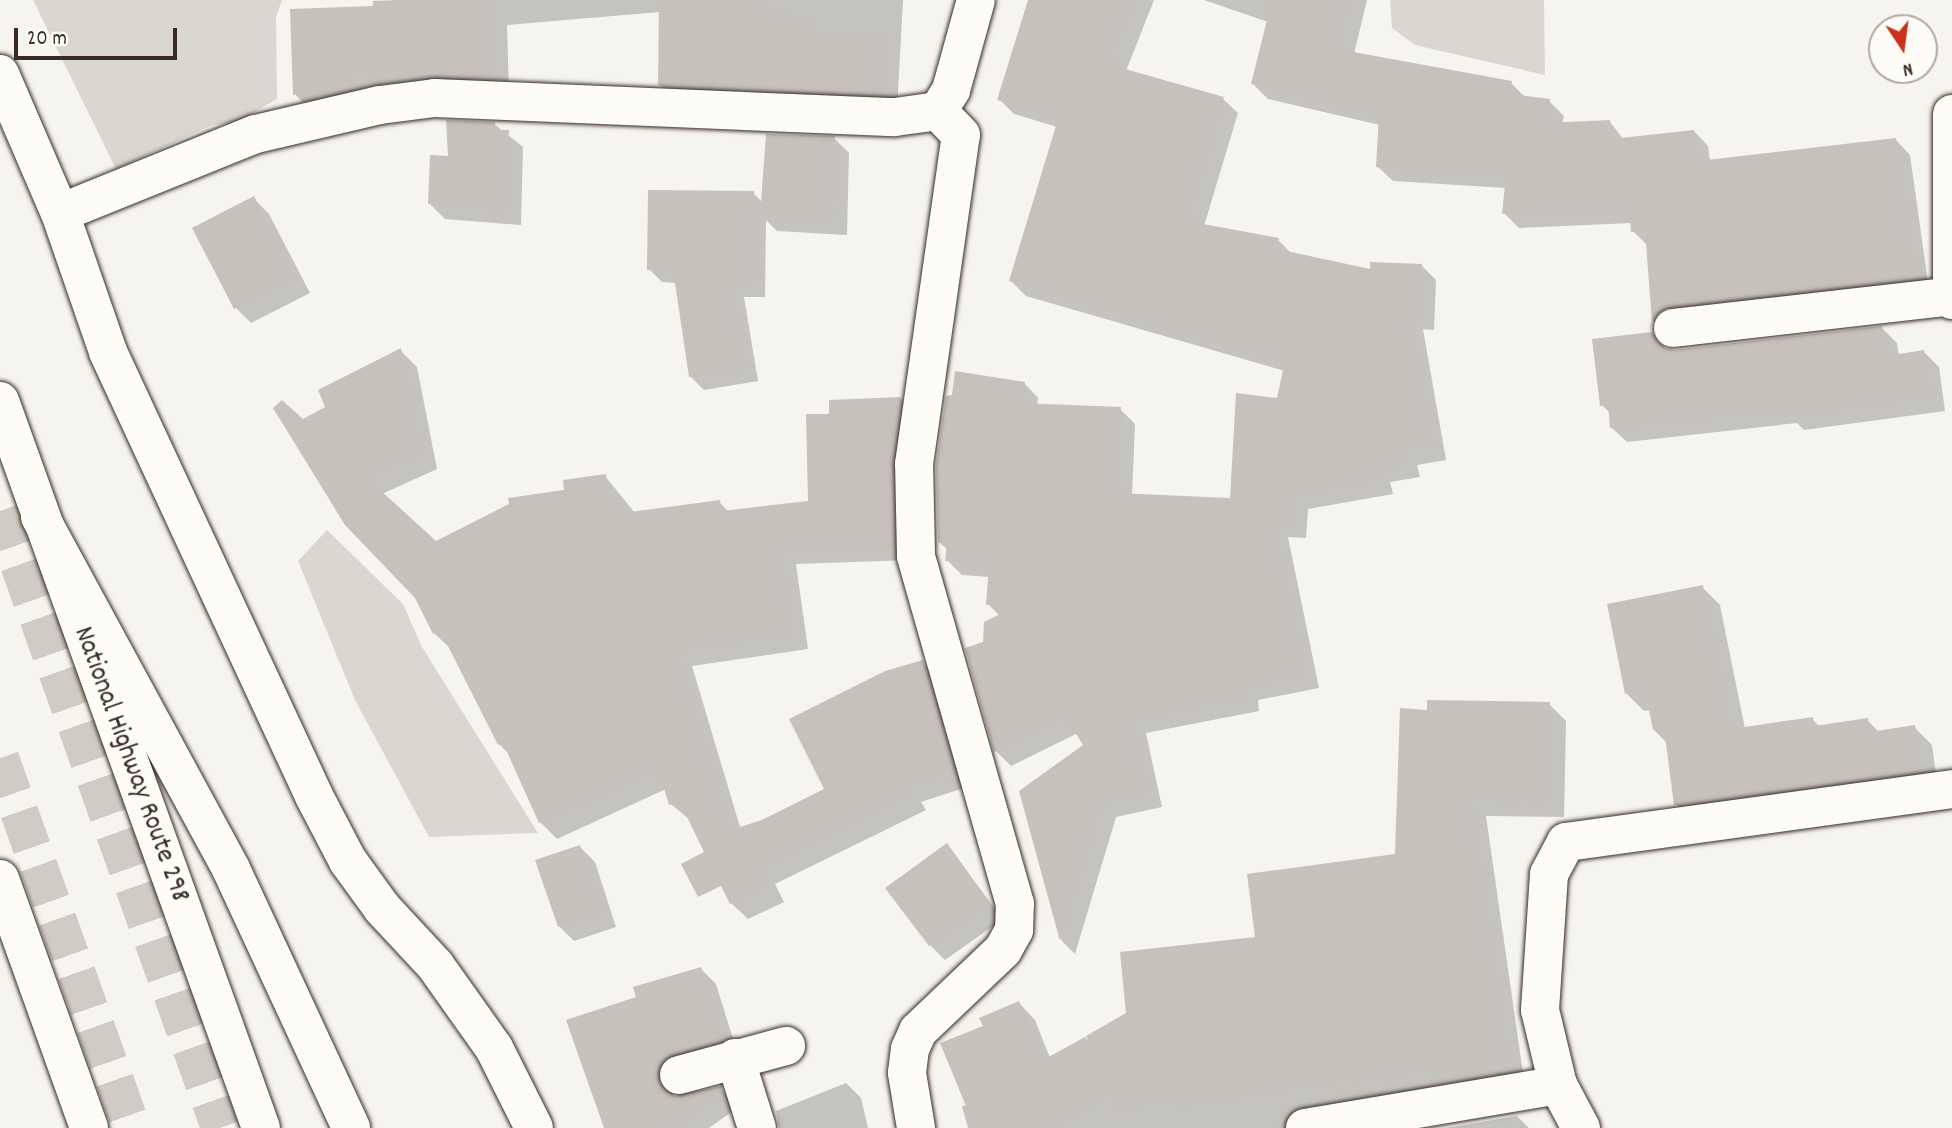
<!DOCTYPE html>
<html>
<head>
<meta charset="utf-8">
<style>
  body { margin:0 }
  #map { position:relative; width:1952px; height:1128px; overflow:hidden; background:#f5f4ee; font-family:Dekko,sans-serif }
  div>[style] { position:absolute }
  .green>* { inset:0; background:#dad6d0 }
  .shadow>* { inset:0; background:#0003 }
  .building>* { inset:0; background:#c7c1bb }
  .motorway-tunnel>* { height:38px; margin-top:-19px; transform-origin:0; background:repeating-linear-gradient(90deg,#d0ccc4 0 38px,transparent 0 57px) }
  .roads { filter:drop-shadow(0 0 2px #3b2a1e) drop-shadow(0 0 2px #3b2a1e) }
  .minor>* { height:38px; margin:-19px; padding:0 19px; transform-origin:19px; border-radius:19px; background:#fdfcf7 }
  .tertiary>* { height:38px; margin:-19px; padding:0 19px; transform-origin:19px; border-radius:19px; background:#fdfcf7 }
  .trunk>* { height:38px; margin:-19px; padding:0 19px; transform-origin:19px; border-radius:19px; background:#fdfcf7 }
  .motorway>* { height:38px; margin:-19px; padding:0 19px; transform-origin:19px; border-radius:19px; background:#fdfcf7 }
  span { translate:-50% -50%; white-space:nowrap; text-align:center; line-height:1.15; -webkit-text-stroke:5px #fdfcf7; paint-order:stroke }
  .street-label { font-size:28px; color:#3b2a1e }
  .north { position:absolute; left:1868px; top:14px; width:70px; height:70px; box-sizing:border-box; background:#fdfcf7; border:2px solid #afa8a0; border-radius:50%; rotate:167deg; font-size:19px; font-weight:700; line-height:28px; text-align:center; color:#3b2a1e }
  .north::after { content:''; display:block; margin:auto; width:24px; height:32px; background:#c8321e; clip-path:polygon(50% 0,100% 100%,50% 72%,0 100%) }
  .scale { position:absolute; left:14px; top:28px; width:163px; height:32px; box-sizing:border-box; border:4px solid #3b2a1e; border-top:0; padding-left:9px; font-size:21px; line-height:24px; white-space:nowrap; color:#3b2a1e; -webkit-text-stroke:5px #fdfcf7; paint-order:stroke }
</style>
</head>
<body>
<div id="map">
  <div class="green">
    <div style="clip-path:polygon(33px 0,282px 0,276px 17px,277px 99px,237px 122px,212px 125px,116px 169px)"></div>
    <div style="clip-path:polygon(1390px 0,1544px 0,1545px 75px,1415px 45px,1392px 28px)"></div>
    <div style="clip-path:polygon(327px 530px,403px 604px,422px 647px,538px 833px,429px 837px,355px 700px,298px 561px)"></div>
  </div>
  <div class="shadow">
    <div style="clip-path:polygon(396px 0,903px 0,897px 110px,677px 101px,660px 85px,659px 12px,507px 25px,509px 94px,453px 83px,367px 87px,368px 105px,311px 111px,295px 94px,375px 7px)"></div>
    <div style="clip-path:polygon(1032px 0,1154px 0,1126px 71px,1223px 99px,1238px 113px,1204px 226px,1278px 240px,1292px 254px,1372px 272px,1421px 265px,1436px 280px,1434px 330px,1423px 329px,1446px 460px,1417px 465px,1420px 477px,1390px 482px,1393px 494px,1308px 509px,1306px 538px,1288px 537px,1319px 688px,1258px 700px,1259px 711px,1146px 733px,1162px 807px,1116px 817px,1075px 954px,1062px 941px,1021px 792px,1085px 746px,1078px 733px,1011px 766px,996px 751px,967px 649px,984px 644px,1000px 616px,988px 604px,990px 577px,962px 575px,947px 560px,948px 550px,939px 542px,1024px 383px,1038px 398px,1037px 405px,1120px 409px,1135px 424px,1132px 496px,1232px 500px,1279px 400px,1285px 371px,1026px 296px,1011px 281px,1057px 127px,1014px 114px,999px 99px)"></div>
    <div style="clip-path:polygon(1204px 0,1367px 0,1354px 54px,1511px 83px,1526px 98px,1549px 101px,1564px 116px,1562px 124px,1610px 122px,1624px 140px,1694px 131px,1708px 146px,1710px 161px,1896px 140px,1910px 155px,1928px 283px,1668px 335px,1654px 321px,1648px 246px,1633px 231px,1632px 223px,1519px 228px,1504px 213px,1506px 188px,1393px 181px,1378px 167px,1380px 125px,1268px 99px,1253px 84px,1268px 22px)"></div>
    <div style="clip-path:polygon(494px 124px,523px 147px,521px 225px,445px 219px,430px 204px)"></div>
    <div style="clip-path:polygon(834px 138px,849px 153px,847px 235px,777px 231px,766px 220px,765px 297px,744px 297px,758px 381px,704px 390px,691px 377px,677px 283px,662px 282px,649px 269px,753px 193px,762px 202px)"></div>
    <div style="clip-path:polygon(254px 199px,269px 214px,310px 293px,251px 323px,236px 308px)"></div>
    <div style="clip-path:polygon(1882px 328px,1897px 343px,1899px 356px,1924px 352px,1939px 367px,1945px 411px,1804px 430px,1797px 423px,1627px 442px,1611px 427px,1610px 413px,1602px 405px,1651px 334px,1667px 350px,1675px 352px)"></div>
    <div style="clip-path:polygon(400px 350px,417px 367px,437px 469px,382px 494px,436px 543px,605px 476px,635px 513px,719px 502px,729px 512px,810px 502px,831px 402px,901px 399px,917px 416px,910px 560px,796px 564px,808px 649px,692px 666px,740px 827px,777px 815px,826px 789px,922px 662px,939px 679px,970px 786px,921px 802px,926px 810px,775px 884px,784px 902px,748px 919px,731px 903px,690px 820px,671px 804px,666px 789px,557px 839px,540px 822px,510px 755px,499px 744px,451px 649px,434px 633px,416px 597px,303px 421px,328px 408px)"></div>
    <div style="clip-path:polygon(1702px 587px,1720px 605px,1745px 729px,1812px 719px,1820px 727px,1867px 720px,1879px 732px,1914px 727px,1932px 745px,1938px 789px,1694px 823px,1676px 804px,1667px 743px,1654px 730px,1651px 710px,1644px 711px,1626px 693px)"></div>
    <div style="clip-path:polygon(1549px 704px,1566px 721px,1564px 817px,1486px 816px,1525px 1087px,1307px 1128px,968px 1128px,962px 1106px,967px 1105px,985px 1027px,1019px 1003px,1035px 1020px,1050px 1058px,1091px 1045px,1397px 856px,1429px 712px)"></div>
    <div style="clip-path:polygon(947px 846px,1003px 919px,945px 960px,930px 945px)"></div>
    <div style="clip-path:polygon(580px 847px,595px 862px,616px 927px,574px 941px,559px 926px)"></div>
    <div style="clip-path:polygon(701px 969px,716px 984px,738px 1055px,679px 1074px,672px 1097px,720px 1088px,737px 1108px,709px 1128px,609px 1128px,638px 998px)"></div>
    <div style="clip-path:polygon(846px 1083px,861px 1098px,868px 1128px,779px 1128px,776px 1111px)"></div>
    <div style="clip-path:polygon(1517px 1116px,1529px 1128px,1446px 1128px)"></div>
  </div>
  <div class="building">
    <div style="clip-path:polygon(398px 0,490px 0,493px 79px,444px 76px,444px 67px,351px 71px,352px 89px,293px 95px,290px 9px,373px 6px,373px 1px)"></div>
    <div style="clip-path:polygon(659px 0,768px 0,767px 14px,816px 17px,815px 34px,884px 37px,882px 95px,658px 85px)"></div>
    <div style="clip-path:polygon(1028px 0,1134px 0,1109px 59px,1119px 62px,1118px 67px,1224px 97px,1187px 221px,1279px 238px,1277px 249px,1370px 269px,1370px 262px,1422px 264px,1420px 316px,1409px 315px,1433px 445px,1403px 450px,1406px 463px,1376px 468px,1379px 479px,1294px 494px,1292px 524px,1274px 523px,1305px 673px,1244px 686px,1246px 696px,1132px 719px,1148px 792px,1101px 802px,1060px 941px,1019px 791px,1083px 745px,1066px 717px,994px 752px,965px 648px,983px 642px,984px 622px,1033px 598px,986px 605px,989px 564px,945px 561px,947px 542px,938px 543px,936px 465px,946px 396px,952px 395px,955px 371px,1025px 382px,1021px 403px,1121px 407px,1117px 493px,1230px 498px,1236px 393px,1277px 398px,1285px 361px,1009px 281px,1058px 119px,997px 100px)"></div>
    <div style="clip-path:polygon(1272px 0,1349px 0,1337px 49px,1512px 81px,1510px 94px,1550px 99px,1546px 123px,1610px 120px,1611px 139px,1694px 130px,1698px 161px,1896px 138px,1914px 269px,1875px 272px,1877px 283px,1671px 306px,1659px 311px,1652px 322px,1645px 230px,1631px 232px,1629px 209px,1502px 214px,1506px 175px,1376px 167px,1379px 115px,1251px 84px)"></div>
    <div style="clip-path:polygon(446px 120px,495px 122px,495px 130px,509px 130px,506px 210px,428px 204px,430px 155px,448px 156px)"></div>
    <div style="clip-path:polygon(766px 134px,835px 136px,832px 221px,760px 216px)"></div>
    <div style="clip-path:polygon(648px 190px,754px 191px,753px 284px,732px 284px,746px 368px,689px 377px,673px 270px,647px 270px)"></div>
    <div style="clip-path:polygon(254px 196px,296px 277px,234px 309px,192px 228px)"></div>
    <div style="clip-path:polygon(1882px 326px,1887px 356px,1924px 350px,1931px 396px,1787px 415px,1786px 408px,1610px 428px,1608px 405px,1600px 406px,1592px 339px,1652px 332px,1664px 348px,1675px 350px)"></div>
    <div style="clip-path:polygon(401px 348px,421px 452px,366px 477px,436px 541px,509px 504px,508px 498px,564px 490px,563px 480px,606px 474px,610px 498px,621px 496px,623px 513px,720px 500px,722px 511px,808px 501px,806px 414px,829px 414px,829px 400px,901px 397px,892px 464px,894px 544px,781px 548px,793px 633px,676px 650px,732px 835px,824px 789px,789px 719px,885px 671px,923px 660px,954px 770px,906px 785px,911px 793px,760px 867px,769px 886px,730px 904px,721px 886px,698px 897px,681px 864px,704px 852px,680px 802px,669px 805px,658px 768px,539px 823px,503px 743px,498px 745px,440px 630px,433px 634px,415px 598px,345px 525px,273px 408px,282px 400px,303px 419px,325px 407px,318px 390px)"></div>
    <div style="clip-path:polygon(1703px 585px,1731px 729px,1813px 717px,1814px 726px,1868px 718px,1870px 732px,1915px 725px,1921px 771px,1674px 805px,1664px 728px,1653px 730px,1645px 690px,1625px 694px,1607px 604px)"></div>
    <div style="clip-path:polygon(1427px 700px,1550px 702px,1548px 801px,1471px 800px,1508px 1061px,1441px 1073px,1440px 1067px,1351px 1082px,1351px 1078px,1181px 1106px,1179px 1095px,1117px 1111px,1112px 1093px,1050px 1128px,975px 1128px,940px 1043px,983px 1026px,979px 1018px,1019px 1001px,1043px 1060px,1085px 1037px,1088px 1041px,1086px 1036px,1126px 1013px,1120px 952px,1255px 937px,1247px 874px,1395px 854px,1400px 708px,1427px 710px)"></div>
    <div style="clip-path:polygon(947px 843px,990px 903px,929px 946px,885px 888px)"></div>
    <div style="clip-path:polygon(580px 845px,602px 912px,558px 927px,535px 860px)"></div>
    <div style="clip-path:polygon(701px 967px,724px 1040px,664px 1059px,658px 1080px,674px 1096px,721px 1086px,723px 1092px,673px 1128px,604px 1128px,566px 1020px,636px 997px,633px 987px)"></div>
  </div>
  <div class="motorway-tunnel">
    <div style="left:0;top:511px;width:655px;rotate:70.38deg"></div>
    <div style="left:0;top:758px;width:393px;rotate:70.4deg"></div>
  </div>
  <div class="roads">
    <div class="minor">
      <div style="left:1952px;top:114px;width:186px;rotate:90deg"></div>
      <div style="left:60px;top:213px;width:211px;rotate:-22deg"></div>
      <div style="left:256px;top:134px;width:127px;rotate:-13.2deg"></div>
      <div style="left:380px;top:105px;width:55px;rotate:-7.3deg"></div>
      <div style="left:435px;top:98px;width:460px;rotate:2.4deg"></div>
      <div style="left:895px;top:117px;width:43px;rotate:-7.9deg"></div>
      <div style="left:938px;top:111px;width:25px;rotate:-58deg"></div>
      <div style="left:951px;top:90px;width:93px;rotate:-74.5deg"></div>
      <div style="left:1673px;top:328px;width:281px;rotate:-6.5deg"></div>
      <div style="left:735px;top:1058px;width:73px;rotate:72.6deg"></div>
      <div style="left:679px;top:1075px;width:111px;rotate:-15.2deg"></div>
      <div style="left:916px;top:1128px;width:56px;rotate:-99.3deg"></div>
      <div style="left:907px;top:1073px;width:24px;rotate:-83deg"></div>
      <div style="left:910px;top:1049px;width:20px;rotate:-66deg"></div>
      <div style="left:918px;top:1031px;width:117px;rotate:-43.6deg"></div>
      <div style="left:1003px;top:950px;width:23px;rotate:-61deg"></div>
      <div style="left:1014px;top:930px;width:26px;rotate:-88deg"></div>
      <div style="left:1015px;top:904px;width:362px;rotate:-105.9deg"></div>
      <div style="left:916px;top:556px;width:92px;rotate:-91.2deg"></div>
      <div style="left:914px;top:464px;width:332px;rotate:-81.9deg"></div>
      <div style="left:961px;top:135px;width:33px;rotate:-134deg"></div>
      <div style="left:1305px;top:1128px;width:257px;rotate:-9.6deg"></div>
      <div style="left:1581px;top:1128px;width:49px;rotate:-118.1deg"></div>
      <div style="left:1558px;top:1085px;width:77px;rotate:-103.5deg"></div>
      <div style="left:1540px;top:1010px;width:136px;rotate:-86.2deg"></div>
      <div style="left:1549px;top:874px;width:36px;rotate:-62deg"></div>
      <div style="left:1566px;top:842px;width:390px;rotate:-7.8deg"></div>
    </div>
    <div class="tertiary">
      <div style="left:0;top:74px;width:151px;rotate:66.7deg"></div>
      <div style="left:60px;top:213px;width:147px;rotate:70.9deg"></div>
      <div style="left:108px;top:352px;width:489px;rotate:65.1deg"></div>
      <div style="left:314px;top:796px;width:73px;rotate:62.4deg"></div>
      <div style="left:348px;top:861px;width:58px;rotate:54.1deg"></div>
      <div style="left:382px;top:908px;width:78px;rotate:47.1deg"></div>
      <div style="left:435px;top:965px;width:102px;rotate:54.6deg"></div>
      <div style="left:494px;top:1048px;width:89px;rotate:63.4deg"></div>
    </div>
    <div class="trunk">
      <div style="left:0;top:401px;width:772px;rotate:70.25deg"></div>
      <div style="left:0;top:879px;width:264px;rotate:70.3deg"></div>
    </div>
    <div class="motorway">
      <div style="left:40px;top:517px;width:400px;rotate:61.5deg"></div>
      <div style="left:231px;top:869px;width:285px;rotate:65.1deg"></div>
    </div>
  </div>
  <div class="street-label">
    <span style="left:130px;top:765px;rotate:70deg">National Highway Route 298</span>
  </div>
  <div class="north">N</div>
  <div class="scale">20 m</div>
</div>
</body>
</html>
